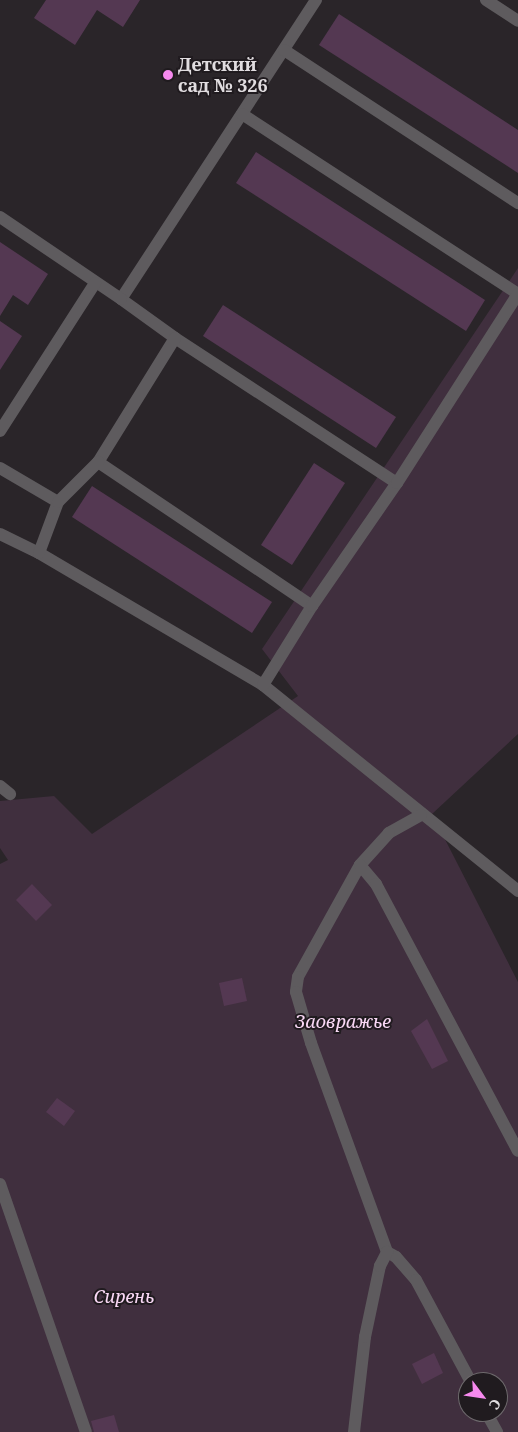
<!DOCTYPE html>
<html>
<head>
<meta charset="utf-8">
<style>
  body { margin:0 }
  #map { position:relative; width:518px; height:1432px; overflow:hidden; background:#2a2529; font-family:"Noto Serif",serif }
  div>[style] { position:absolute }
  .green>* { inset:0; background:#402f3e }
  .building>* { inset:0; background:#543852 }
  .minor>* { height:12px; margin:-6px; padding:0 6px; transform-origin:6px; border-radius:6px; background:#5e5b5e }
  .dots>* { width:14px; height:14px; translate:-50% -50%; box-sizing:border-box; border:2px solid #201b1f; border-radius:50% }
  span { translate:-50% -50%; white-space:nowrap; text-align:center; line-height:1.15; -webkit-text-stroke:4px #201b1f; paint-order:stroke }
  .poi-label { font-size:18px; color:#e1dde0; font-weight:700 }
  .left { translate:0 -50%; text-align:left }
  .park-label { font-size:18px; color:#f9d8f5; font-style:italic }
  .north { position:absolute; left:458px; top:1372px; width:50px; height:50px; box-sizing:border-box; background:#201b1f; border:1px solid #6d696c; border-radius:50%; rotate:121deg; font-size:14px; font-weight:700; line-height:20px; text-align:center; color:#e1dde0 }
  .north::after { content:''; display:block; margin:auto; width:18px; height:22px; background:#f689ee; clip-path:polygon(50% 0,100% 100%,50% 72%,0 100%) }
</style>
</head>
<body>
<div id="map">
  <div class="green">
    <div style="clip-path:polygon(evenodd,518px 268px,518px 734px,432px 814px,518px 982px,518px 1432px,0 1432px,0 864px,8px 860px,0 848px,0 801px,54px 796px,92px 834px,298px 696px,262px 649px,518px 268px,468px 1382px,498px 1382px,498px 1412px,468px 1412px,468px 1382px)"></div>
  </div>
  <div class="building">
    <div style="clip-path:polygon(46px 0,140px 0,123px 27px,97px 10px,75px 45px,34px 18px)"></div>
    <div style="clip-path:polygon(339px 14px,518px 130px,518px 173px,319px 45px)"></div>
    <div style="clip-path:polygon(256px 152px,485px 300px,466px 331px,236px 183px)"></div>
    <div style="clip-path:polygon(0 242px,48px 274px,28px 305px,13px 295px,0 316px)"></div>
    <div style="clip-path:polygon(223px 305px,396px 417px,376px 448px,203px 336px)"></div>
    <div style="clip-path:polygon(0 321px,22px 336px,0 370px)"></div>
    <div style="clip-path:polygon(314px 463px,345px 483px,292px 565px,261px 545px)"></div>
    <div style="clip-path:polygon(92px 486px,272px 602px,252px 633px,72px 517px)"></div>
    <div style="clip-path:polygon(32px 884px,52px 905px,36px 921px,16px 900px)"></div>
    <div style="clip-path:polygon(242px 978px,247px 1001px,224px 1006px,219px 983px)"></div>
    <div style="clip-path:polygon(427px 1019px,448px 1061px,432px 1069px,411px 1031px)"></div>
    <div style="clip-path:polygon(57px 1098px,75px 1111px,64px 1126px,46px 1112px)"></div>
    <div style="clip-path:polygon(434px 1353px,443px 1373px,422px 1384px,412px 1364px)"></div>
    <div style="clip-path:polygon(114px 1415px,119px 1432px,94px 1432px,91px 1421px)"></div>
  </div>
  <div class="minor">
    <div style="left:316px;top:0;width:357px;rotate:123.1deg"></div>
    <div style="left:121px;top:299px;width:67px;rotate:35.8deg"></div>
    <div style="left:175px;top:338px;width:265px;rotate:33.2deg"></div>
    <div style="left:486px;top:0;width:38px;rotate:33deg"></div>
    <div style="left:284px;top:50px;width:280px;rotate:33.2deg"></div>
    <div style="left:242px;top:114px;width:330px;rotate:33.1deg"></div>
    <div style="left:0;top:217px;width:146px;rotate:34.1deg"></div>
    <div style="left:175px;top:338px;width:146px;rotate:121.8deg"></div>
    <div style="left:98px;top:462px;width:258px;rotate:33.9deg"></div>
    <div style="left:0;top:431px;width:176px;rotate:-57.3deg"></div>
    <div style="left:0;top:468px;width:67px;rotate:30.4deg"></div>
    <div style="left:0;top:534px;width:43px;rotate:26deg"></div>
    <div style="left:39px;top:553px;width:260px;rotate:30.5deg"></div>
    <div style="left:263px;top:685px;width:328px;rotate:38.9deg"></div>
    <div style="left:39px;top:553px;width:54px;rotate:-69.6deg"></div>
    <div style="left:58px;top:502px;width:57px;rotate:-45deg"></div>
    <div style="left:263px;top:685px;width:93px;rotate:-58.2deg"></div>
    <div style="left:312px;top:606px;width:150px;rotate:-55.4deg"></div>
    <div style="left:397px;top:483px;width:224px;rotate:-57.4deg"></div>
    <div style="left:0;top:786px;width:13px;rotate:39deg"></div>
    <div style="left:421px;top:815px;width:37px;rotate:151deg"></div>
    <div style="left:389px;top:833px;width:43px;rotate:132.2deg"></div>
    <div style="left:360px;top:865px;width:128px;rotate:119deg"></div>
    <div style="left:298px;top:977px;width:15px;rotate:98deg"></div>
    <div style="left:296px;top:992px;width:53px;rotate:73.6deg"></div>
    <div style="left:311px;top:1043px;width:222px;rotate:70deg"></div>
    <div style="left:387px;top:1252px;width:10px;rotate:29deg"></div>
    <div style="left:396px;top:1257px;width:30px;rotate:49deg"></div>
    <div style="left:416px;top:1280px;width:116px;rotate:61.7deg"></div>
    <div style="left:360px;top:865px;width:25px;rotate:50deg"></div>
    <div style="left:376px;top:884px;width:302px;rotate:62deg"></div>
    <div style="left:0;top:1184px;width:262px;rotate:70.9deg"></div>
    <div style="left:486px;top:1412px;width:23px;rotate:61deg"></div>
    <div style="left:354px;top:1432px;width:96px;rotate:-83.4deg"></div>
    <div style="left:365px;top:1337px;width:73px;rotate:-78.1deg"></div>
    <div style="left:380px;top:1266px;width:16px;rotate:-63deg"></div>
  </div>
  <div class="dots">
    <div style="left:168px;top:75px;background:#f689ee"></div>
  </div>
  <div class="poi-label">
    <span class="left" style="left:178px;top:75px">Детский<br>сад № 326</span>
  </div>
  <div class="park-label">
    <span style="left:343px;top:1021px">Заовражье</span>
    <span style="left:124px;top:1296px">Сирень</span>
  </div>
  <div class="north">С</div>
</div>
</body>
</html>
